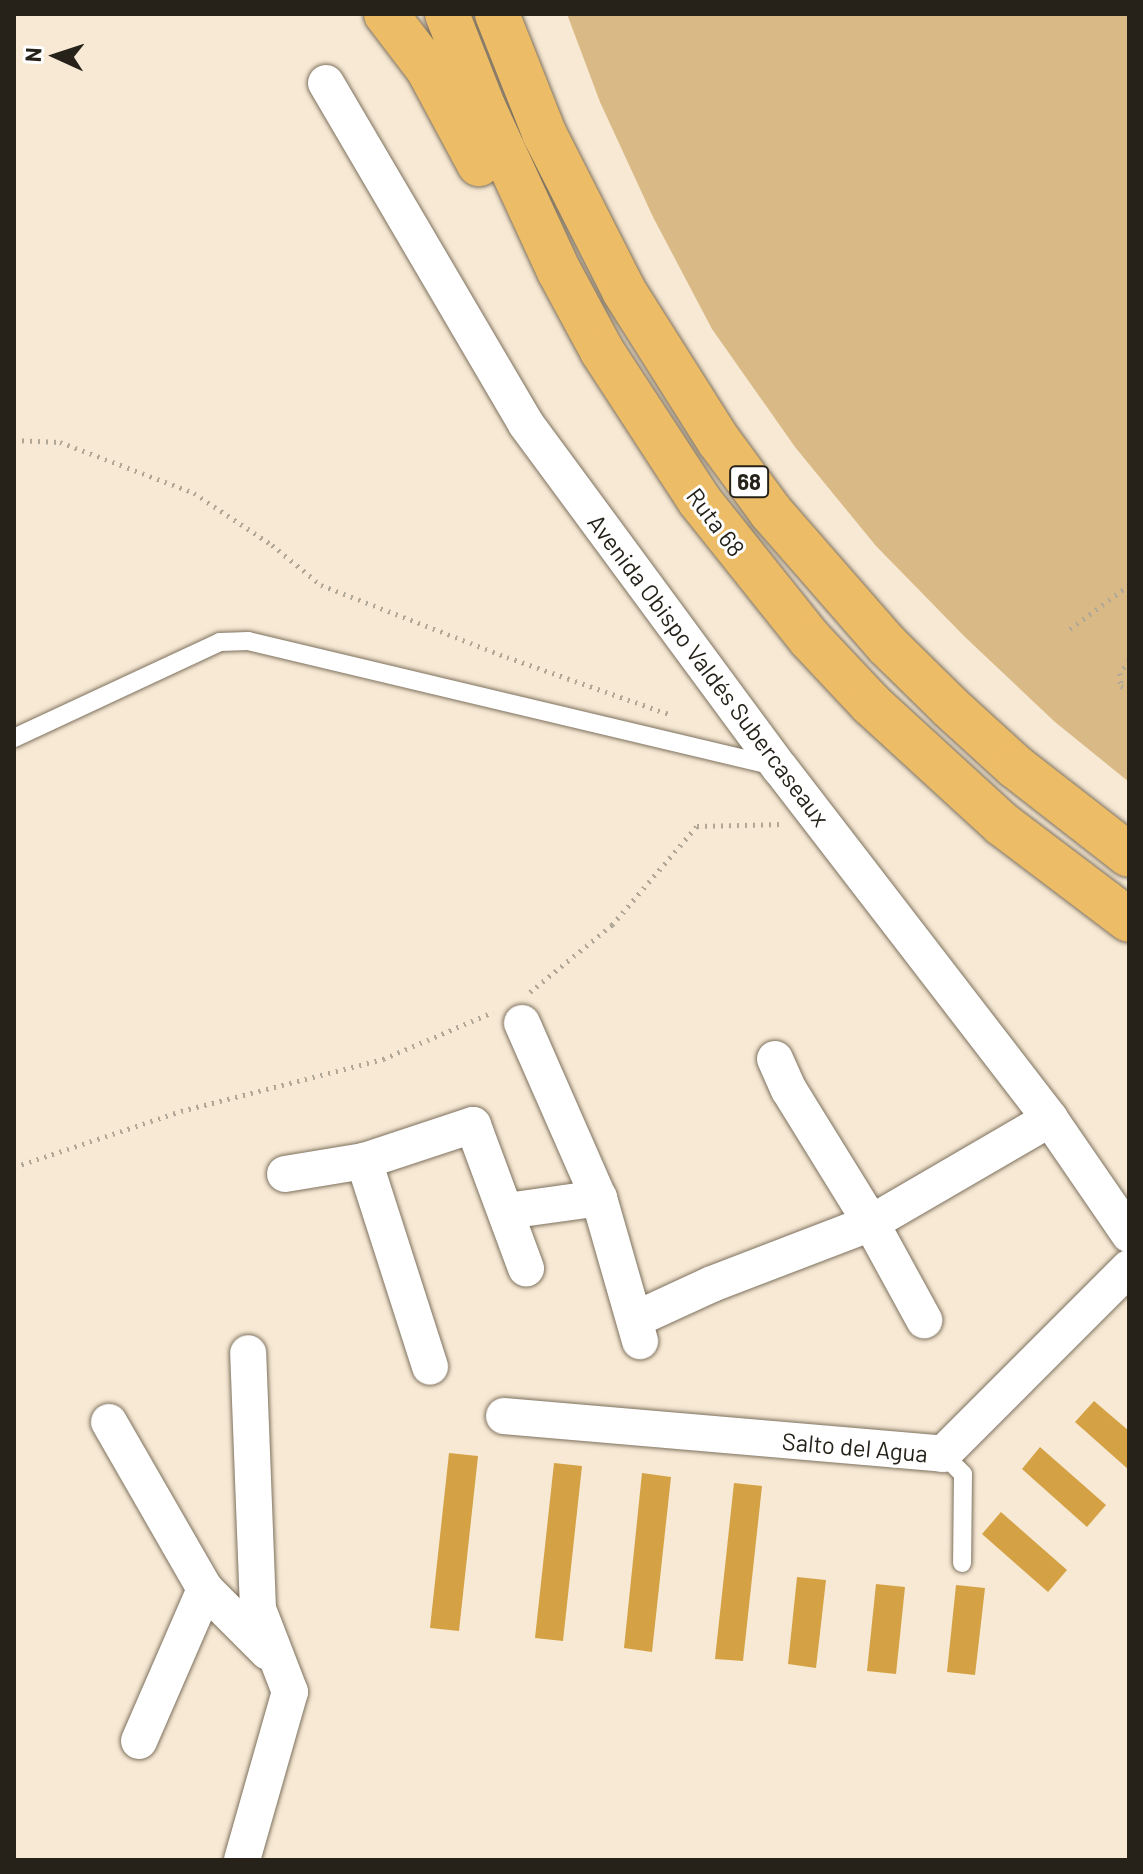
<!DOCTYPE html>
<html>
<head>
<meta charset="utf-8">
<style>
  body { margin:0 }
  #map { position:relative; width:1143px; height:1874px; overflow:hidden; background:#f7e9d4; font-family:Barlow,sans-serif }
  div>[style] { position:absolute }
  .green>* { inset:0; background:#d9ba87 }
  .building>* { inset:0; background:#d4a245 }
  .path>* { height:5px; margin-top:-2.5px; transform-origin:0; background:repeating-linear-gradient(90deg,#b1a796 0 2px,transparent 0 8px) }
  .roads { filter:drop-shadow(0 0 2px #7d715e) drop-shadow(0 0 2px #7d715e) }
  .lane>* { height:18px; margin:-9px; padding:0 9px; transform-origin:9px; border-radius:9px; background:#fff }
  .street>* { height:36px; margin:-18px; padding:0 18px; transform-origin:18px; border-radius:18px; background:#fff }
  .highway>* { height:44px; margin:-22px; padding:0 22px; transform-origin:22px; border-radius:22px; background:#edbc67 }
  span { translate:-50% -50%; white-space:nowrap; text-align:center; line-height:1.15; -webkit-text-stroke:6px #fff; paint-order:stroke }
  .shield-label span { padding:2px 6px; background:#fff; border:2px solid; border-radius:6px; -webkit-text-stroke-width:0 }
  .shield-label { font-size:22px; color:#26221a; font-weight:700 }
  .street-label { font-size:24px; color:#26221a }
  .frame { position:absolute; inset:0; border:16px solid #26221a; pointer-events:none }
  .north { position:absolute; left:16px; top:16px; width:80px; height:80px; -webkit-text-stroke:6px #fff; paint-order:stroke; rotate:273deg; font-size:22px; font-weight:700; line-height:32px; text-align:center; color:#26221a }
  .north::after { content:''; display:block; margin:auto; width:28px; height:36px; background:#26221a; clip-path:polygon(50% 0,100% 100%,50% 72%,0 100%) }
</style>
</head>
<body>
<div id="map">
  <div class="green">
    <div style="clip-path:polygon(567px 14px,1129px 14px,1129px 782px,1055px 722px,965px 637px,876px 546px,795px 447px,712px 329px,653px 217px,600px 102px)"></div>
  </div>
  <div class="building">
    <div style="clip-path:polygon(1094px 1401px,1129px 1431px,1129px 1470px,1075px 1422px)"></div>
    <div style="clip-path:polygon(1040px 1447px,1106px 1505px,1087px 1527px,1022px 1469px)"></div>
    <div style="clip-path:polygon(449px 1453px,478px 1456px,459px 1631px,430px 1628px)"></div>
    <div style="clip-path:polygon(554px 1463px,582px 1466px,563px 1641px,535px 1638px)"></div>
    <div style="clip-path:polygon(642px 1473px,671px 1477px,652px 1652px,624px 1648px)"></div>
    <div style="clip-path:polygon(734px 1483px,762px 1486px,743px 1661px,715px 1659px)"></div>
    <div style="clip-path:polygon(1001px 1512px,1067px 1570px,1048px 1592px,982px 1534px)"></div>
    <div style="clip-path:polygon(797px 1577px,826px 1580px,816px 1668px,788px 1664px)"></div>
    <div style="clip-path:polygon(876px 1584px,905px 1587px,896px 1674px,867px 1671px)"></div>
    <div style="clip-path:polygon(956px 1585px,985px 1588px,975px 1675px,947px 1672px)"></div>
  </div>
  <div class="path">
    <div style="left:14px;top:440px;width:46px;rotate:2.5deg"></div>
    <div style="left:60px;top:442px;width:143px;rotate:20.8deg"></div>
    <div style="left:194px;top:493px;width:94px;rotate:33.7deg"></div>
    <div style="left:272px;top:545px;width:63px;rotate:39.2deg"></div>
    <div style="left:321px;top:585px;width:199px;rotate:21.2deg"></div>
    <div style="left:507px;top:657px;width:175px;rotate:19.4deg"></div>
    <div style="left:1070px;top:629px;width:74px;rotate:-36.7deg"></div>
    <div style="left:1129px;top:660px;width:16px;rotate:125deg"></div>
    <div style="left:1120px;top:673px;width:13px;rotate:86deg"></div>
    <div style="left:1121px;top:686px;width:9px;rotate:27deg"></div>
    <div style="left:530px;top:992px;width:106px;rotate:-39.3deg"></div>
    <div style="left:612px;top:925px;width:130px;rotate:-49.4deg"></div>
    <div style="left:697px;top:826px;width:85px;rotate:-1.3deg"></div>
    <div style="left:14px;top:1167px;width:176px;rotate:-18.5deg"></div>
    <div style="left:181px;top:1111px;width:209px;rotate:-14.4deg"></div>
    <div style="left:383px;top:1059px;width:120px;rotate:-23.1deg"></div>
  </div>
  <div class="roads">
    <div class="lane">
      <div style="left:14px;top:738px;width:227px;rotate:-25deg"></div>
      <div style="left:220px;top:642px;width:28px;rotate:-2deg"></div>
      <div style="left:248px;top:641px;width:541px;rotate:13.37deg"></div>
      <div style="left:943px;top:1454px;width:28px;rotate:45deg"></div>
      <div style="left:963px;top:1474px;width:89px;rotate:90.6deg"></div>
    </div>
    <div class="street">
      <div style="left:326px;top:83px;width:395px;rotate:59.6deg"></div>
      <div style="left:526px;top:424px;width:428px;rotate:53.6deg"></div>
      <div style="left:780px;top:768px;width:443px;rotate:52.4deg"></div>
      <div style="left:1050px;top:1119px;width:140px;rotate:55.5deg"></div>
      <div style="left:522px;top:1023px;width:191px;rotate:66.3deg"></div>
      <div style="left:599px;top:1198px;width:149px;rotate:74deg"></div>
      <div style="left:775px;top:1059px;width:34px;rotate:66deg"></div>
      <div style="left:789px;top:1090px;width:156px;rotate:58.3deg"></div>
      <div style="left:871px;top:1223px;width:111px;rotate:61.3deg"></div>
      <div style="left:364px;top:1161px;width:216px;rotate:72.2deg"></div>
      <div style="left:285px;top:1174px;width:80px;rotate:-9.3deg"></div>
      <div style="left:364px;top:1161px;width:115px;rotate:-18.3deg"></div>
      <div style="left:473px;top:1125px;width:153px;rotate:69.7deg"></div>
      <div style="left:507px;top:1211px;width:93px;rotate:-8deg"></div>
      <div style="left:636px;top:1319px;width:84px;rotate:-24.7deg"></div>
      <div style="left:712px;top:1284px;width:170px;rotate:-21deg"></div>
      <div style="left:871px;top:1223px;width:207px;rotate:-30.2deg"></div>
      <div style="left:504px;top:1416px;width:441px;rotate:4.9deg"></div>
      <div style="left:943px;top:1454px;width:263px;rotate:-45deg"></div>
      <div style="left:109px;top:1422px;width:193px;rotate:60.1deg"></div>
      <div style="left:205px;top:1589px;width:89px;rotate:45deg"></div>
      <div style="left:139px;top:1741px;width:166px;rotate:-66.5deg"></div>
      <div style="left:242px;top:1860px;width:175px;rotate:-74.1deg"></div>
      <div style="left:290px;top:1692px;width:89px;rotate:-111.1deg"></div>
      <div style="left:258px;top:1609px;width:256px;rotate:-92.2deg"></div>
    </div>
    <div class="highway">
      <div style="left:386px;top:14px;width:69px;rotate:52.6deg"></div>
      <div style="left:428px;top:69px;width:108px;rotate:61.8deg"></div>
      <div style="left:447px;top:14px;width:99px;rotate:68.6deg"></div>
      <div style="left:483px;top:106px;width:182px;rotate:65.3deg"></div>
      <div style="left:559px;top:271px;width:91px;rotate:61.7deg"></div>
      <div style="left:602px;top:351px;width:178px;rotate:56.9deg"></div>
      <div style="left:699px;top:500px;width:178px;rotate:51.4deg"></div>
      <div style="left:810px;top:639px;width:89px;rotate:46.8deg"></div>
      <div style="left:871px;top:704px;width:178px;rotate:42.5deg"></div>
      <div style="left:1002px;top:824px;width:159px;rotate:37.1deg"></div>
      <div style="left:497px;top:14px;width:128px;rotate:68.4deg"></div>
      <div style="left:544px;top:133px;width:177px;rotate:63.1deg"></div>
      <div style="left:624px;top:291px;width:178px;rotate:57.7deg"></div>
      <div style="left:719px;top:441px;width:88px;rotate:53.8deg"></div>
      <div style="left:771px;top:512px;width:176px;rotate:48.9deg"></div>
      <div style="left:887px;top:645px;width:88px;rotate:44.5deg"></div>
      <div style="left:950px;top:707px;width:89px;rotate:42.3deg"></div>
      <div style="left:1016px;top:767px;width:143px;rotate:37.9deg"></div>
    </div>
  </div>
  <div class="shield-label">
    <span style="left:749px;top:482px">68</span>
  </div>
  <div class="street-label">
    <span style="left:716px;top:522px;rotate:53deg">Ruta 68</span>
    <span style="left:709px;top:670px;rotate:53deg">Avenida Obispo Valdés Subercaseaux</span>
    <span style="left:855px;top:1447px;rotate:5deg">Salto del Agua</span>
  </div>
  <div class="frame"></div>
  <div class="north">N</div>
</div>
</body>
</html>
